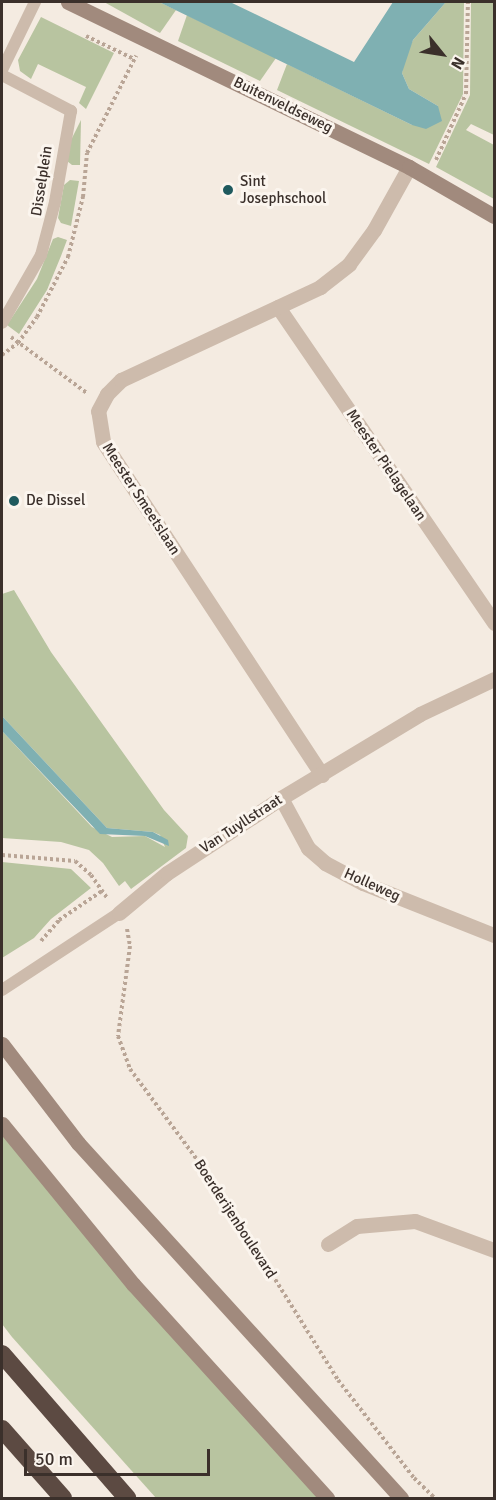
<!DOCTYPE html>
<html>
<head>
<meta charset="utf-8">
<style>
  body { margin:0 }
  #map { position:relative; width:496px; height:1500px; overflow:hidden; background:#f4ebe1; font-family:Signika,sans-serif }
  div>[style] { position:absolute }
  .green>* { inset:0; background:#b8c4a0 }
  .water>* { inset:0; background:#7fb0b2 }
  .path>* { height:4px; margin-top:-2px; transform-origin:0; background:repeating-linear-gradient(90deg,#b9a596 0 3px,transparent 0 6px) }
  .lane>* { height:12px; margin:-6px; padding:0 6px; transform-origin:6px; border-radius:6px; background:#cdbbac }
  .street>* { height:15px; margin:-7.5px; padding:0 7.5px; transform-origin:7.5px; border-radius:7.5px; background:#cdbbac }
  .secondary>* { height:15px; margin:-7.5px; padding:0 7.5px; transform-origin:7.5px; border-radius:7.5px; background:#a18a7d }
  .highway>* { height:18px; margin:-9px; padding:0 9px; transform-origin:9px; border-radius:9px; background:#5c4a42 }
  .dots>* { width:16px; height:16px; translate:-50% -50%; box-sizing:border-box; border:3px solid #fbf5ee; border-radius:50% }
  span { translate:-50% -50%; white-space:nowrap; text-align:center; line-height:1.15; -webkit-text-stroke:6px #fbf5ee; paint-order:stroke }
  .street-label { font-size:15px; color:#3b302b }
  .poi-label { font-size:15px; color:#3b302b }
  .left { translate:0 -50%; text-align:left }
  .frame { position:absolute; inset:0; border:3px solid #3b302b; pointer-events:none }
  .north { position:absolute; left:412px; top:24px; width:60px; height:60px; -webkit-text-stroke:4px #fbf5ee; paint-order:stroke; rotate:120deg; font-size:16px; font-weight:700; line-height:24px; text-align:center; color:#3b302b }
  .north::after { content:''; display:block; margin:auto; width:21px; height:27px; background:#3b302b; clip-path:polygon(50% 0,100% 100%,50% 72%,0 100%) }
  .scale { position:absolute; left:24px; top:1449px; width:186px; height:27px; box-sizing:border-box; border:3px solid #3b302b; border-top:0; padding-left:8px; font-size:18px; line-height:21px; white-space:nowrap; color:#3b302b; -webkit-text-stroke:4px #fbf5ee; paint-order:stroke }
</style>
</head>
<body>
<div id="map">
  <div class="green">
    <div style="clip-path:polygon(104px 2px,159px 2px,176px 10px,160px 33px)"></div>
    <div style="clip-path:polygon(446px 2px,464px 2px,463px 94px,429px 164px,277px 90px,287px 64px,412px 125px,438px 106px,409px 89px,402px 73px,405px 56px,413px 40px)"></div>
    <div style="clip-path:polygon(471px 2px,494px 2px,494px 135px,471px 124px,466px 130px,494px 145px,494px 199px,436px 167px,470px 95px)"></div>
    <div style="clip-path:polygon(187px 15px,276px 58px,260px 81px,178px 41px)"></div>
    <div style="clip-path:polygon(41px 17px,114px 53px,86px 109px,79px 103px,86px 87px,38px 64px,31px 79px,20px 71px,18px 60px)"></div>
    <div style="clip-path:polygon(81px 120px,80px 165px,72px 165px,67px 161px,71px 140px)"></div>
    <div style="clip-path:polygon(70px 180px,79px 181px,71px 226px,61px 223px,58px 218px,64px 185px)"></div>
    <div style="clip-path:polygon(58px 237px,67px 240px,61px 256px,47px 290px,19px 334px,7px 325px,37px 279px,53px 239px)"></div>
    <div style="clip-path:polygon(14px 590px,51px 652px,164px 810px,188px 836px,186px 848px,131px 889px,125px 881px,119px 886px,103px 863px,89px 850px,61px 842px,2px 838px,2px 731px,92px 827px,112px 837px,145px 836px,165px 847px,160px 835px,153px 832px,107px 828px,2px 716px,2px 594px)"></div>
    <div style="clip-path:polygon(2px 862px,71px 869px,91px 888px,51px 919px,34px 938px,2px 958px)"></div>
    <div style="clip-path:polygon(2px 1133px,319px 1498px,156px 1498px,12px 1337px,2px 1324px)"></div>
  </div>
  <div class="water">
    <div style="clip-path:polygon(159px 2px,230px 2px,354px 62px,393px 2px,446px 2px,413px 40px,402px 73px,409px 89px,438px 106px,442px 121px,426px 129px,412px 125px)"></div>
    <div style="clip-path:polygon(2px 716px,107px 828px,153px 832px,168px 840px,169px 846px,145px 836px,100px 834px,2px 731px)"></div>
  </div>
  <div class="path">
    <div style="left:86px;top:36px;width:53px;rotate:25.6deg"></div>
    <div style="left:436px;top:160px;width:72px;rotate:-65.6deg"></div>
    <div style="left:466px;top:94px;width:92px;rotate:-88.8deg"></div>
    <div style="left:11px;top:337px;width:94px;rotate:36.4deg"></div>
    <div style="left:2px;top:355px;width:20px;rotate:-37deg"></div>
    <div style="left:18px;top:343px;width:32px;rotate:-54deg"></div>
    <div style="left:37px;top:317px;width:68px;rotate:-62.7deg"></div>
    <div style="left:68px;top:257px;width:62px;rotate:-76deg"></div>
    <div style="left:83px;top:197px;width:44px;rotate:-84.8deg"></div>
    <div style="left:87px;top:153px;width:109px;rotate:-63.2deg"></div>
    <div style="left:2px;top:855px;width:73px;rotate:4.7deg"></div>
    <div style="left:75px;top:861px;width:21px;rotate:41deg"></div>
    <div style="left:91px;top:875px;width:28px;rotate:55deg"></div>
    <div style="left:127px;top:929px;width:17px;rotate:80deg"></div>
    <div style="left:130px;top:946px;width:91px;rotate:97.6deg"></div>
    <div style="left:118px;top:1036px;width:35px;rotate:70deg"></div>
    <div style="left:130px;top:1069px;width:148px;rotate:53.5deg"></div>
    <div style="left:218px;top:1188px;width:226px;rotate:58deg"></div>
    <div style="left:338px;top:1380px;width:124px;rotate:52.2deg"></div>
    <div style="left:414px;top:1478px;width:29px;rotate:44deg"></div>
    <div style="left:41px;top:941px;width:28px;rotate:-49deg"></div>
    <div style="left:59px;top:920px;width:52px;rotate:-34deg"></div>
  </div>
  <div class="lane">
    <div style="left:2px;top:70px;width:76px;rotate:-64.1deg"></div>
    <div style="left:2px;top:75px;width:78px;rotate:27.6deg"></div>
    <div style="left:71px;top:111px;width:92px;rotate:100deg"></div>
    <div style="left:55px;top:202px;width:55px;rotate:104.8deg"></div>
    <div style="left:41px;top:255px;width:78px;rotate:119.8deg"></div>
    <div style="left:2px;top:990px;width:140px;rotate:-33.3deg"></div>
  </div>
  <div class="street">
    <div style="left:278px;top:307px;width:383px;rotate:55.6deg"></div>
    <div style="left:322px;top:775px;width:399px;rotate:-123.3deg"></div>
    <div style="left:103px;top:441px;width:30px;rotate:-99deg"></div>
    <div style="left:98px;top:411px;width:19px;rotate:-62deg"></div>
    <div style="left:107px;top:394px;width:20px;rotate:-45deg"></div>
    <div style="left:121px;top:380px;width:220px;rotate:-25deg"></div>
    <div style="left:320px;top:287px;width:37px;rotate:-38deg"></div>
    <div style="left:349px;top:264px;width:42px;rotate:-53.7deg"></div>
    <div style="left:374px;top:230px;width:72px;rotate:-60.9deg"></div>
    <div style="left:281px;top:798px;width:57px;rotate:61.6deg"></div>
    <div style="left:308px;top:848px;width:23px;rotate:41deg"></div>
    <div style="left:325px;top:863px;width:43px;rotate:27.8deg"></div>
    <div style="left:363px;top:883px;width:141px;rotate:21.7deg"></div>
    <div style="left:119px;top:913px;width:62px;rotate:-39.8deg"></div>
    <div style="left:167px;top:873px;width:136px;rotate:-33.3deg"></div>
    <div style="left:281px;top:798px;width:162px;rotate:-31.1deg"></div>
    <div style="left:420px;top:714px;width:82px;rotate:-25.3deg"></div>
    <div style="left:328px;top:1244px;width:34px;rotate:-32deg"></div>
    <div style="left:357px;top:1226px;width:58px;rotate:-4.9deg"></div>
    <div style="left:415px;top:1221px;width:84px;rotate:20.2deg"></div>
  </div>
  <div class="secondary">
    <div style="left:68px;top:2px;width:379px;rotate:25.8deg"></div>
    <div style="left:409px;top:167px;width:98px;rotate:30deg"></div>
    <div style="left:2px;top:1044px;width:125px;rotate:52.5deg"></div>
    <div style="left:78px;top:1143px;width:480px;rotate:47.7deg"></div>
    <div style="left:2px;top:1124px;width:207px;rotate:50.7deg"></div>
    <div style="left:133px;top:1284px;width:289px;rotate:47.8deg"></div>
  </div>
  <div class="highway">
    <div style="left:2px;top:1354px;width:191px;rotate:49deg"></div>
    <div style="left:2px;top:1429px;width:92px;rotate:48.5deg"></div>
  </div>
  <div class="dots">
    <div style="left:228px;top:190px;background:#1f5a5e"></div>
    <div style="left:14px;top:501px;background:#1f5a5e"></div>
  </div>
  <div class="street-label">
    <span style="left:283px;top:105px;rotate:26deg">Buitenveldseweg</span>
    <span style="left:42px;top:181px;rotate:-81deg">Disselplein</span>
    <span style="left:386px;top:465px;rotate:56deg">Meester Pielagelaan</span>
    <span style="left:141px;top:499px;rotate:57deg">Meester Smeetslaan</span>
    <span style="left:241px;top:824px;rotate:-33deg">Van Tuyllstraat</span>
    <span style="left:372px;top:885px;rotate:24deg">Holleweg</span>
    <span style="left:235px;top:1219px;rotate:57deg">Boerderijenboulevard</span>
  </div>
  <div class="poi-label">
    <span class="left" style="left:240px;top:190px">Sint<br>Josephschool</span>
    <span class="left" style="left:26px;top:501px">De Dissel</span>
  </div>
  <div class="frame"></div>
  <div class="north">N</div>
  <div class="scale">50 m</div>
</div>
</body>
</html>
